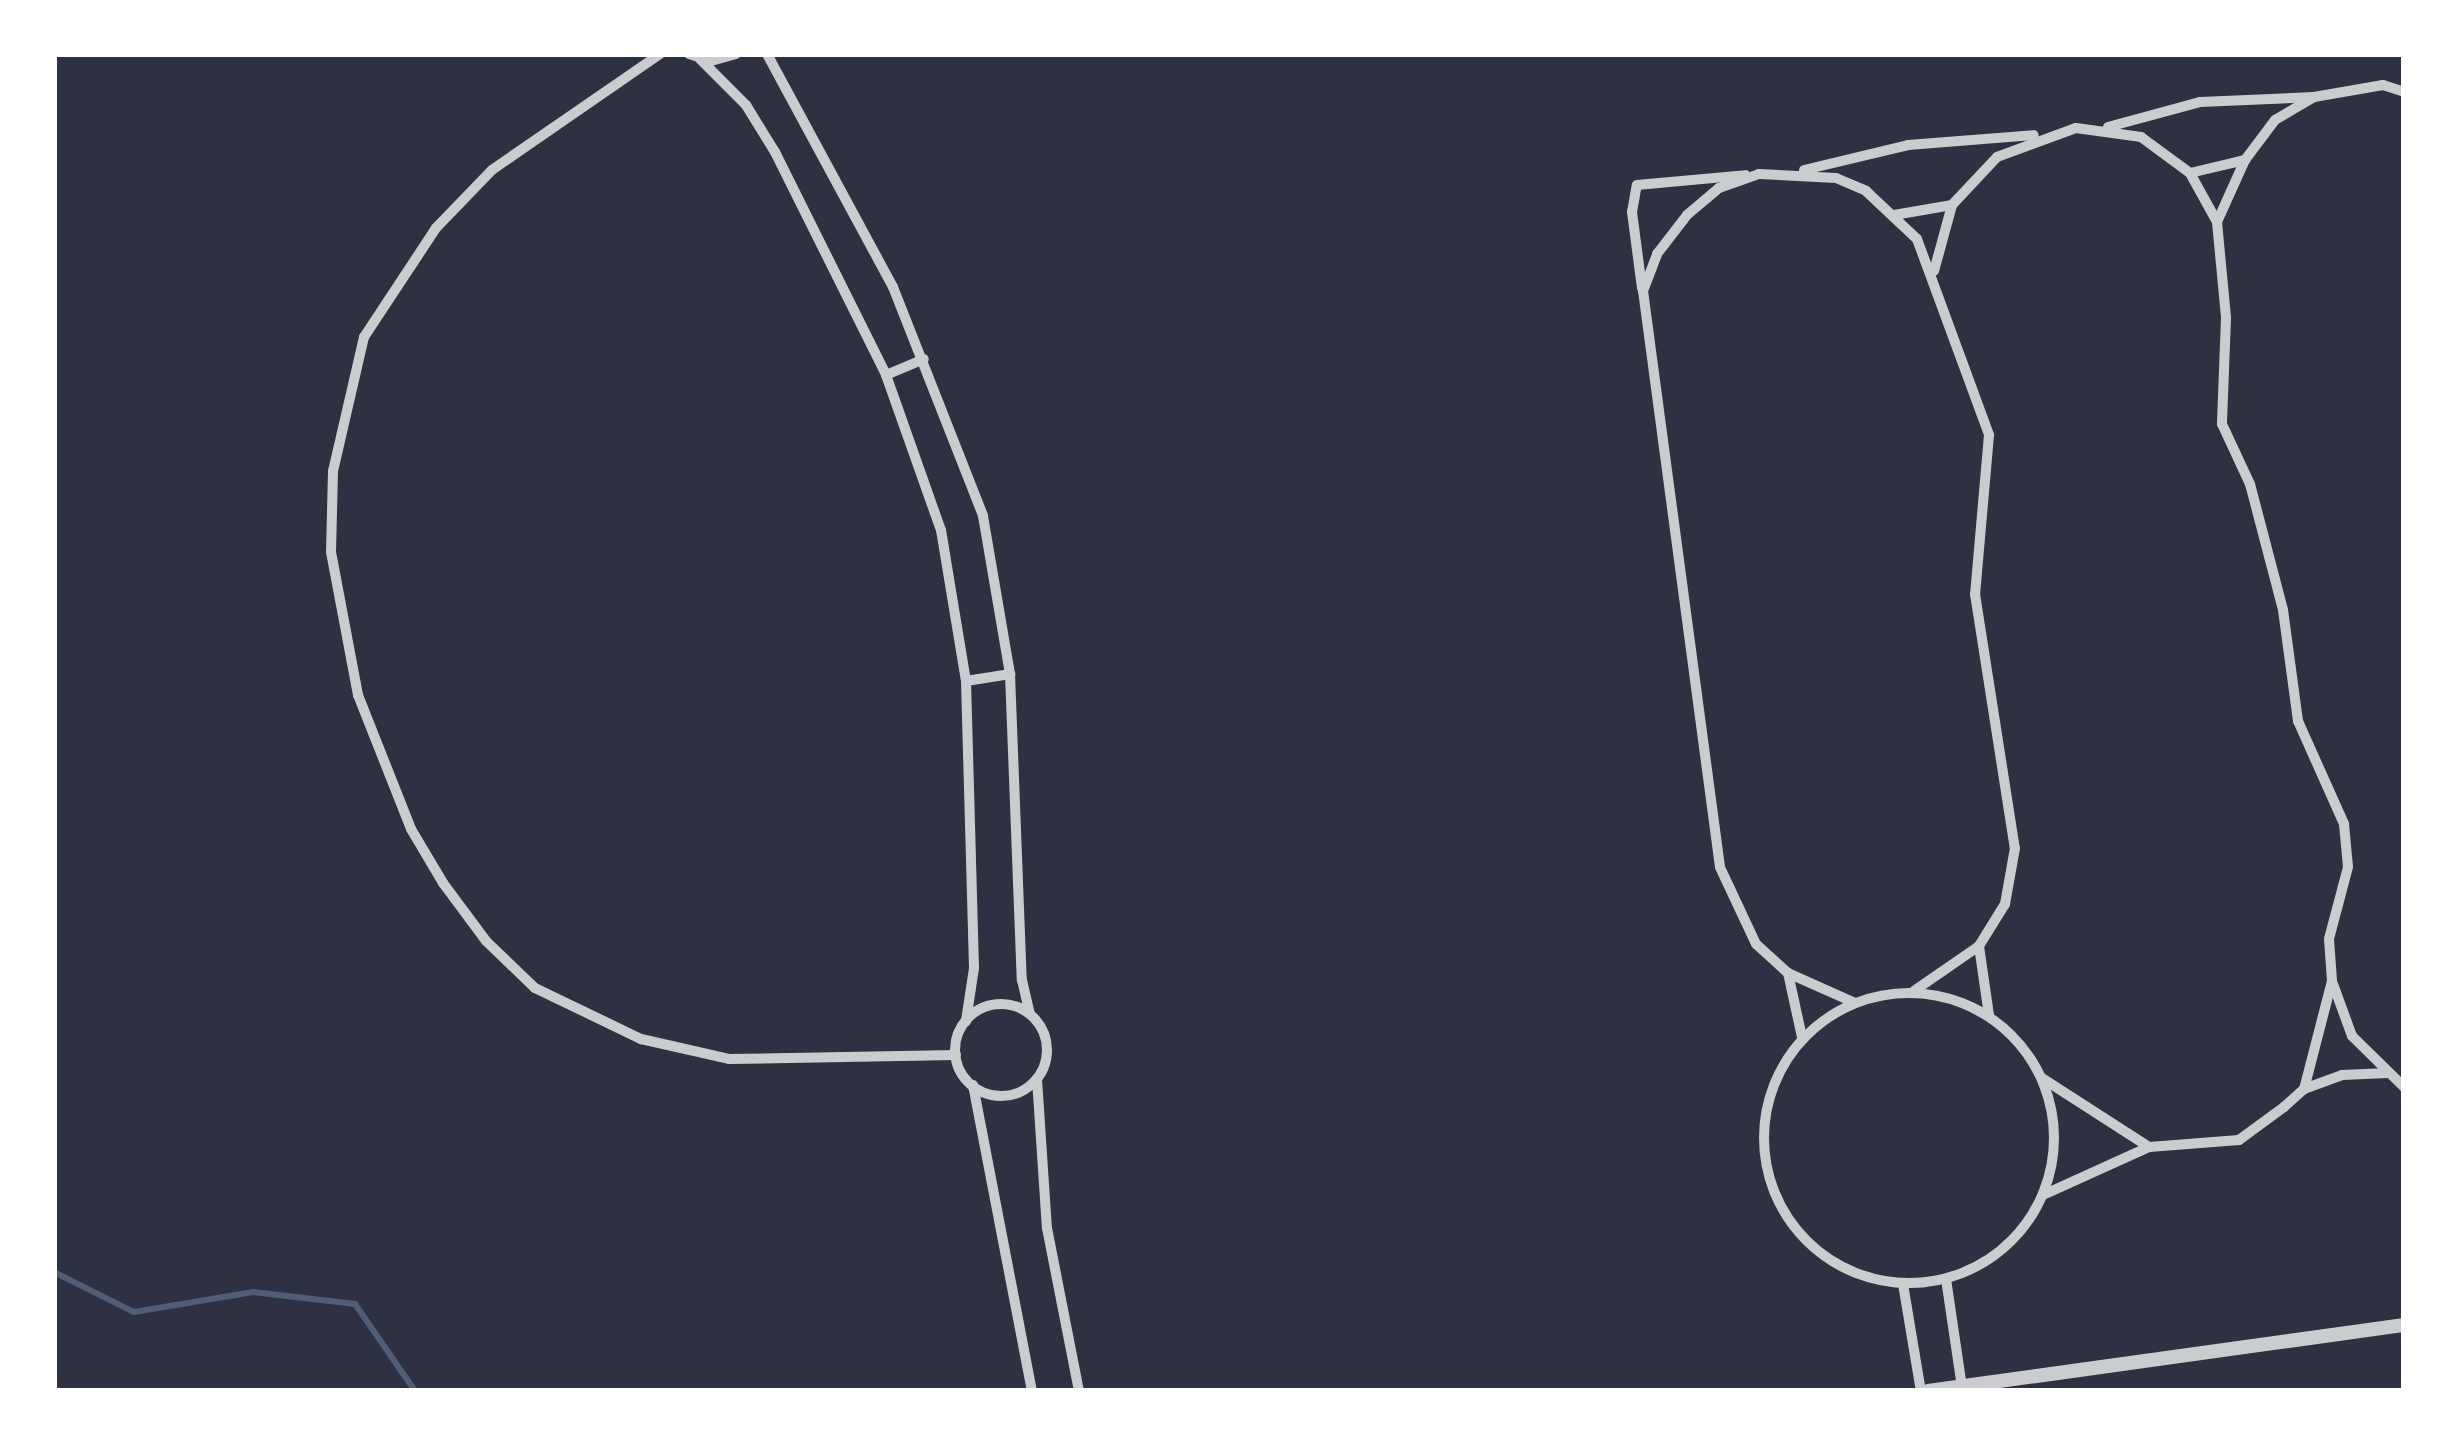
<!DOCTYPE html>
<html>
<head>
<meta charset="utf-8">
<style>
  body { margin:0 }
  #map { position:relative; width:2458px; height:1445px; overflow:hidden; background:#2d3142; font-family:Karla,sans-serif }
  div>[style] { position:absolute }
  .stream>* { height:6px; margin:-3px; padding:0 3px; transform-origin:3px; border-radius:3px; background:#4f5d75 }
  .minor>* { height:10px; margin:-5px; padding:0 5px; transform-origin:5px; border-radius:5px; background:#caccd0 }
  .minor>.ring { margin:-5px; padding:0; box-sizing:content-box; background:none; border:10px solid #caccd0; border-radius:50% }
  .tertiary>* { height:14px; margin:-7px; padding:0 7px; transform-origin:7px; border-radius:7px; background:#caccd0 }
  span { translate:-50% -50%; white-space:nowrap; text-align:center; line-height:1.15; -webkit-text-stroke:12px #fff; paint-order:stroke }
  .frame { position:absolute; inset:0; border:57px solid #fff; pointer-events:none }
</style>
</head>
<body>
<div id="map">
  <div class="stream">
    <div style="left:54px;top:1272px;width:89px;rotate:26.6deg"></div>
    <div style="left:134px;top:1312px;width:121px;rotate:-9.5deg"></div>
    <div style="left:253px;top:1292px;width:103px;rotate:6.7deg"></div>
    <div style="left:355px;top:1304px;width:106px;rotate:55.4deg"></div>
  </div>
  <div class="minor">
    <div style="left:660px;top:54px;width:204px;rotate:145.4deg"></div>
    <div style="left:492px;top:170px;width:81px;rotate:134deg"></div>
    <div style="left:436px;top:228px;width:131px;rotate:123.4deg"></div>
    <div style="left:364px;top:337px;width:138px;rotate:103deg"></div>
    <div style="left:333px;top:471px;width:81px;rotate:91.4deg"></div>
    <div style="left:331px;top:552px;width:146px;rotate:79.3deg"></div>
    <div style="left:358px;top:695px;width:144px;rotate:68.4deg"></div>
    <div style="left:411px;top:829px;width:63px;rotate:59.3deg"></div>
    <div style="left:443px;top:883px;width:72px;rotate:53.4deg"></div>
    <div style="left:486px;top:941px;width:68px;rotate:43.8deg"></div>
    <div style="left:535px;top:988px;width:118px;rotate:25.7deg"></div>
    <div style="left:641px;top:1039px;width:90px;rotate:12.8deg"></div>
    <div style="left:729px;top:1059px;width:227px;rotate:-1deg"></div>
    <div style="left:689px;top:54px;width:23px;rotate:18deg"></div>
    <div style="left:711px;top:61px;width:26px;rotate:-16deg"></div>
    <div style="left:767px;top:54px;width:265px;rotate:61.6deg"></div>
    <div style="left:893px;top:287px;width:246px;rotate:68.5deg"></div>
    <div style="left:983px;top:516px;width:160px;rotate:80.3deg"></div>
    <div style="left:1010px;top:674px;width:306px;rotate:87.8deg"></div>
    <div style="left:1022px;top:980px;width:35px;rotate:77deg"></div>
    <div style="left:700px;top:59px;width:65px;rotate:45deg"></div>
    <div style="left:746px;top:105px;width:55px;rotate:58.3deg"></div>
    <div style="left:775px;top:152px;width:249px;rotate:63.5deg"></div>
    <div style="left:886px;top:375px;width:164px;rotate:70.5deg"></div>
    <div style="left:941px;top:530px;width:153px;rotate:80.6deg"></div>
    <div style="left:966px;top:681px;width:287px;rotate:88.4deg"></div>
    <div style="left:974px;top:968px;width:54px;rotate:98.6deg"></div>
    <div style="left:2108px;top:127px;width:95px;rotate:-15.2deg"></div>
    <div style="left:2200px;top:102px;width:114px;rotate:-2.5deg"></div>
    <div style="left:1804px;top:170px;width:107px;rotate:-13.5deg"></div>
    <div style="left:1908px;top:145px;width:126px;rotate:-4.5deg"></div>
    <div style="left:2190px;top:173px;width:57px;rotate:-13.3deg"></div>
    <div style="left:1894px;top:215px;width:59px;rotate:-9.8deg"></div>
    <div style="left:1952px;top:205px;width:66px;rotate:-46.8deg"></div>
    <div style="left:1997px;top:157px;width:84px;rotate:-20.2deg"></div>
    <div style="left:2076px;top:128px;width:66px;rotate:7.9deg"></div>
    <div style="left:2141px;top:137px;width:61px;rotate:36.3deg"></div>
    <div style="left:2190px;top:173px;width:56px;rotate:61.1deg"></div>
    <div style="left:2217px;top:222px;width:96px;rotate:84.6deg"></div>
    <div style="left:2226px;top:318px;width:106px;rotate:92.2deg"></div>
    <div style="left:2222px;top:424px;width:66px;rotate:65deg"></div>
    <div style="left:2250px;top:484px;width:130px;rotate:75.3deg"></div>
    <div style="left:2283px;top:610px;width:112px;rotate:82.3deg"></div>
    <div style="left:2298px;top:721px;width:113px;rotate:65.9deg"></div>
    <div style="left:2344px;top:824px;width:43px;rotate:84.7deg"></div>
    <div style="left:2348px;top:867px;width:74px;rotate:104.8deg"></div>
    <div style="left:2329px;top:939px;width:42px;rotate:85.9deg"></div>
    <div style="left:2332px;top:981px;width:112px;rotate:104.5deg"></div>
    <div style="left:2304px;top:1089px;width:27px;rotate:138deg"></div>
    <div style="left:2284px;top:1107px;width:56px;rotate:143.7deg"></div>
    <div style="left:2239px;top:1140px;width:90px;rotate:175.6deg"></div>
    <div style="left:2149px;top:1147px;width:127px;rotate:-147.2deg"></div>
    <div style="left:2217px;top:222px;width:68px;rotate:-65.7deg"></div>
    <div style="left:2245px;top:160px;width:50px;rotate:-53.1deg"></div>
    <div style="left:2275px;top:120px;width:45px;rotate:-30.5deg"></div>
    <div style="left:2314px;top:97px;width:70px;rotate:-9.9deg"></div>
    <div style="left:2383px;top:85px;width:22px;rotate:18deg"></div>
    <div style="left:1934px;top:271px;width:68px;rotate:-74.7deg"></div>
    <div style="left:1642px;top:288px;width:77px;rotate:-97.5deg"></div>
    <div style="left:1632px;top:212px;width:27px;rotate:-80deg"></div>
    <div style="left:1637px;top:185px;width:109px;rotate:-5.2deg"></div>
    <div style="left:886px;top:375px;width:41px;rotate:-22.8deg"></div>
    <div style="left:966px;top:681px;width:45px;rotate:-9deg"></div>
    <div style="left:1979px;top:946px;width:70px;rotate:81.8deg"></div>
    <div style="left:1788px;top:973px;width:66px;rotate:77.7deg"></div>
    <div style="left:2333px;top:984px;width:55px;rotate:69.9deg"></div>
    <div style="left:2352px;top:1036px;width:73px;rotate:44.4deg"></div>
    <div class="ring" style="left:1764px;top:993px;width:280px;height:280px"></div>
    <div style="left:1853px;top:1002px;width:71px;rotate:-156deg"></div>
    <div style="left:1788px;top:973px;width:43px;rotate:-137.8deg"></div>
    <div style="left:1756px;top:944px;width:85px;rotate:-115.1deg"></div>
    <div style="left:1720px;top:867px;width:581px;rotate:-97.61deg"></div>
    <div style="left:1643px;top:291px;width:40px;rotate:-69deg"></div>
    <div style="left:1657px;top:254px;width:49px;rotate:-52.4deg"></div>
    <div style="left:1687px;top:215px;width:42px;rotate:-40.2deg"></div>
    <div style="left:1719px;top:188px;width:42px;rotate:-19.3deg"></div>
    <div style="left:1759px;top:174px;width:77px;rotate:3deg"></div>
    <div style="left:1836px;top:178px;width:33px;rotate:23deg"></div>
    <div style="left:1866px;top:191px;width:70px;rotate:43.3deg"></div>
    <div style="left:1917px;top:239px;width:209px;rotate:69.8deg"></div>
    <div style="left:1989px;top:435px;width:160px;rotate:95deg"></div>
    <div style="left:1975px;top:594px;width:257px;rotate:81.1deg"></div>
    <div style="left:2015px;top:848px;width:57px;rotate:100.1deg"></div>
    <div style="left:2005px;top:904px;width:49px;rotate:121.8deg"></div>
    <div style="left:1979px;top:946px;width:79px;rotate:145.3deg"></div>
    <div class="ring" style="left:955px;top:1004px;width:82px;height:82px"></div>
    <div style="left:1037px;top:1079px;width:149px;rotate:86.2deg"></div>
    <div style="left:1047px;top:1228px;width:166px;rotate:78.9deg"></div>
    <div style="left:973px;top:1085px;width:312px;rotate:79.1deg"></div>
    <div style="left:2304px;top:1089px;width:40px;rotate:-20.2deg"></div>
    <div style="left:2342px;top:1075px;width:46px;rotate:-2.5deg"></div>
    <div style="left:2043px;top:1195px;width:116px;rotate:-24.4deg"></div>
    <div style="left:1946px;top:1279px;width:109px;rotate:81.6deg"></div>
    <div style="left:1903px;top:1284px;width:109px;rotate:80.5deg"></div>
  </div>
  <div class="tertiary">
    <div style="left:1928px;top:1391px;width:481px;rotate:-7.9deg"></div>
  </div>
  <div class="frame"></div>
</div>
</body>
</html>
